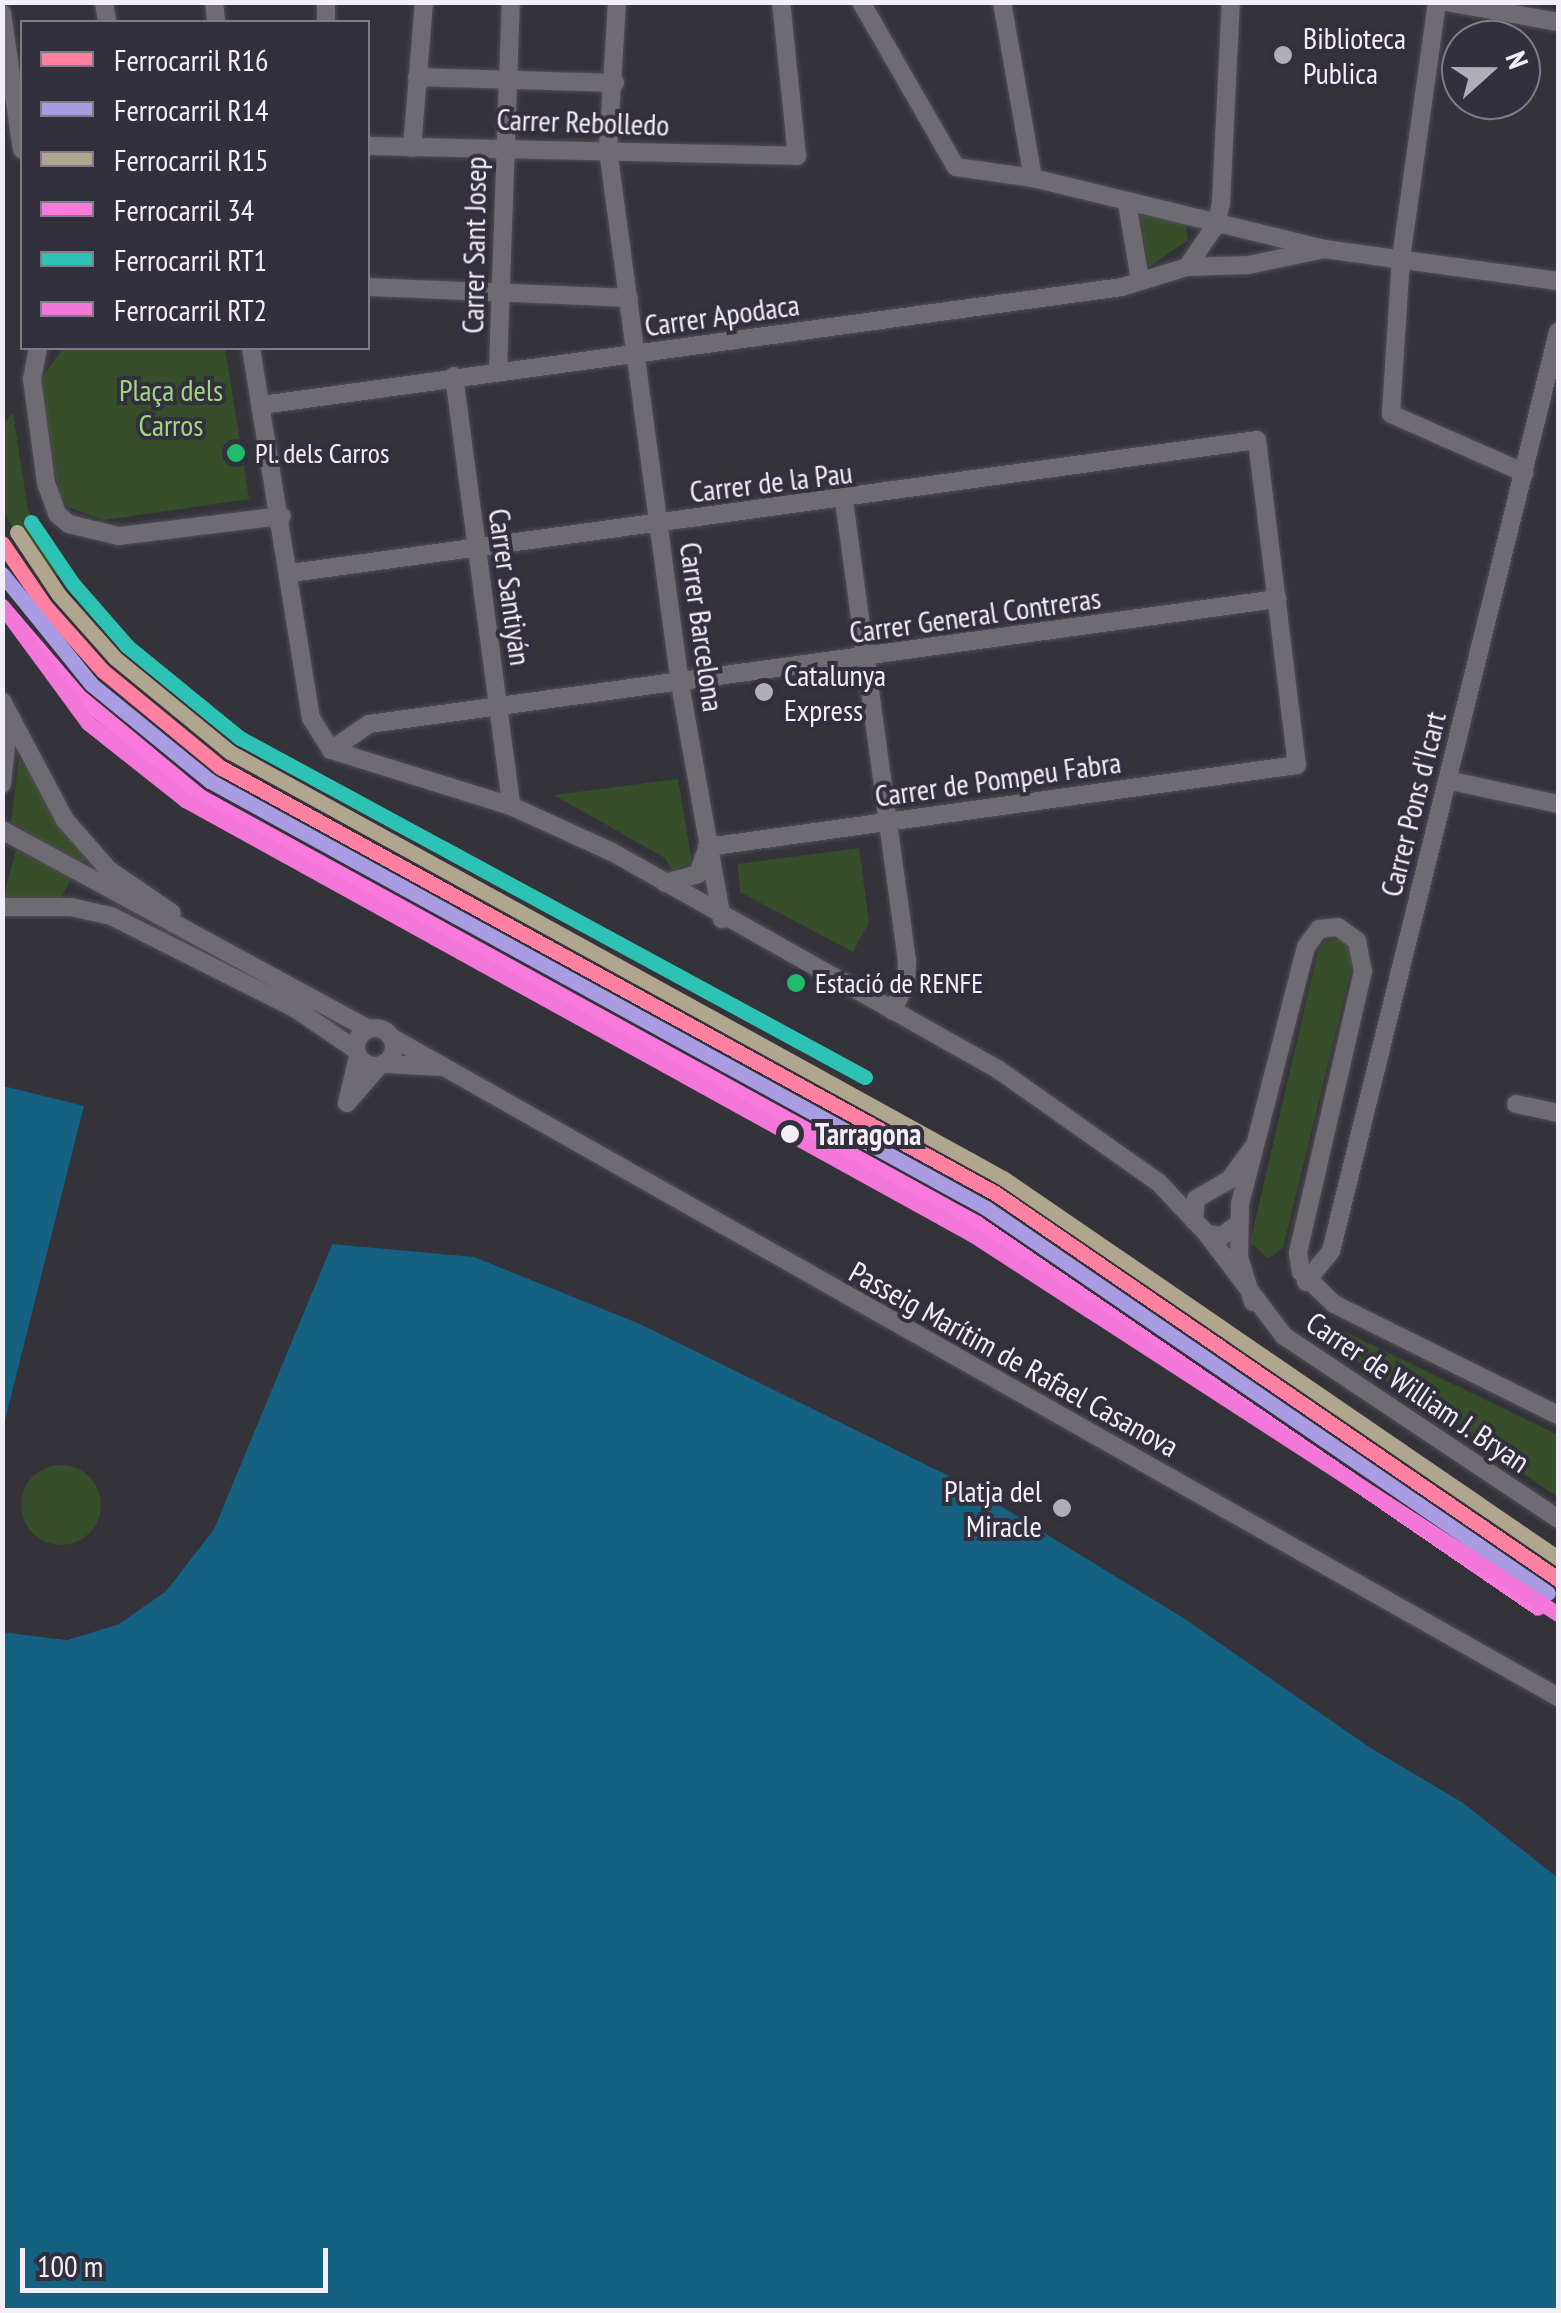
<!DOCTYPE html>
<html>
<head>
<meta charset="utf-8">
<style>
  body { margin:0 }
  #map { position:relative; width:1561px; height:2313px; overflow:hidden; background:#34333a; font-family:"PT Sans Narrow",sans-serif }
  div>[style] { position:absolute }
  .green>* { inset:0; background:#374e2a }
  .round { border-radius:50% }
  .water>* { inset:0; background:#156182 }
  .pier>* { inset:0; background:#34333a }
  .roads { filter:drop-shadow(0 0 2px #504e55) drop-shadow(0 0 2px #504e55) }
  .minor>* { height:18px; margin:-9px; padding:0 9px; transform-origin:9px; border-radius:9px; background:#6e6c72 }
  .minor>.ring { margin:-9px; padding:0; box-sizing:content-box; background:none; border:18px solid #6e6c72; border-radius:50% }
  .rail-1>* { height:15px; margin:-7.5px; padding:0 7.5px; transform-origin:7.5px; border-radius:7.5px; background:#ff80a1 }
  .rail-2>* { height:15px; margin:-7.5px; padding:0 7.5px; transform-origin:7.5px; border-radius:7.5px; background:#a99ce2 }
  .rail-3>* { height:15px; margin:-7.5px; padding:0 7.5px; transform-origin:7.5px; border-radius:7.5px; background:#b0a58f }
  .rail-4>* { height:15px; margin:-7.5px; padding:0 7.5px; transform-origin:7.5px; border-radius:7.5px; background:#f97adc }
  .rail-5>* { height:15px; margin:-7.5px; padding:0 7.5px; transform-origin:7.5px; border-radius:7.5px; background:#2dc3b4 }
  .rail-6>* { height:15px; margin:-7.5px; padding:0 7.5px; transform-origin:7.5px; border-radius:7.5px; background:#f377d8 }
  .dots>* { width:28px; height:28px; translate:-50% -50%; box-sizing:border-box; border:5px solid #33303d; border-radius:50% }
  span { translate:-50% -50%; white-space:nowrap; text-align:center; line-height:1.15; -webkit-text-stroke:8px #33303d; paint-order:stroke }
  .bus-label { font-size:28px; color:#f2eff8 }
  .left { translate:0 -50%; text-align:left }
  .poi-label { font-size:30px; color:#f2eff8 }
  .right { translate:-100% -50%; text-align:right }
  .street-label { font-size:30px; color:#f2eff8 }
  .park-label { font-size:30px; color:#a1d583 }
  .stop-label { font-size:30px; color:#f2eff8; font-weight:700 }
  .frame { position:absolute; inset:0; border:5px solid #f2eff8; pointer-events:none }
  .legend { position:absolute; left:20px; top:20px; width:350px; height:330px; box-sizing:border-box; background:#33303d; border:2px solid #7f7c88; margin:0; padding:12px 18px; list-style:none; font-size:30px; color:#f2eff8 }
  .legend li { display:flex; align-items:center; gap:20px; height:50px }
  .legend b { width:50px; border:2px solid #7f7c88 }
  .north { position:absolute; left:1441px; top:20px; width:100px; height:100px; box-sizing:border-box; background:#33303d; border:2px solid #7f7c88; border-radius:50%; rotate:69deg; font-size:28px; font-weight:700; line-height:40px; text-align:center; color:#f2eff8 }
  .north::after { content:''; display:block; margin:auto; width:35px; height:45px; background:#b0adb6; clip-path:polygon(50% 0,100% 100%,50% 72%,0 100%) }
  .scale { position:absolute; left:20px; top:2248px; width:308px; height:45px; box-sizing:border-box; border:5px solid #f2eff8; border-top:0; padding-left:12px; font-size:30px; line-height:35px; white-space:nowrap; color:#f2eff8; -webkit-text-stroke:8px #33303d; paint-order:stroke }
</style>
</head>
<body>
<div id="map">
  <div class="green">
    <div style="clip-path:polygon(1140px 215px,1185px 222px,1188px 240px,1149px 267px)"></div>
    <div style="clip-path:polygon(63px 348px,225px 348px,249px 499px,104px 520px,68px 507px,58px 492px,41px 379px)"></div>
    <div style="clip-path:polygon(13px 413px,28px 510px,64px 575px,39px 577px,3px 510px,3px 424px)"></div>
    <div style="clip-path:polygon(19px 758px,88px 857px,78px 865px,11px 822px)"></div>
    <div style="clip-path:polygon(678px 779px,692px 862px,672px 871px,665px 858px,554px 795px)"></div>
    <div style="clip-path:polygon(859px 848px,869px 922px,853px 952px,740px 892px,738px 864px)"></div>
    <div style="clip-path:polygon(16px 850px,72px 877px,59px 902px,3px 898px)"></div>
    <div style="clip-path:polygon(1343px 938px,1355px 954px,1283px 1248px,1268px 1258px,1250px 1243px,1318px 951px,1324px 942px)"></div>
    <div style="clip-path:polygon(1331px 1325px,1558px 1435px,1558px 1497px,1317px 1335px)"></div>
    <div class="round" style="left:21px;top:1465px;width:80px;height:80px"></div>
  </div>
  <div class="water">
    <div style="clip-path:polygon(3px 1086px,84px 1106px,3px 1428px,2px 1086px)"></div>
    <div style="clip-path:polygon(331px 1244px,474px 1257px,640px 1324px,961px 1482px,1185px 1619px,1369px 1747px,1463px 1803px,1558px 1878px,1558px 2310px,3px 2310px,2px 1632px,67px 1640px,119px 1624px,166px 1591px,214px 1529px)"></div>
  </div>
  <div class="pier">
    <div style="clip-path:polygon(334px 1240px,214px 1529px,166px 1591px,119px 1624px,67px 1640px,3px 1632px,67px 1635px,117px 1619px,163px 1587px,210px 1527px,326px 1243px)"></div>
  </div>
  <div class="roads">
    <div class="minor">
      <div style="left:104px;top:2px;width:20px;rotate:81deg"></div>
      <div style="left:214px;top:2px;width:20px;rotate:84deg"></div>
      <div style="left:617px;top:2px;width:148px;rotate:93.5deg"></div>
      <div style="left:608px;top:150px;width:539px;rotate:82.32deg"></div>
      <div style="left:680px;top:684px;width:239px;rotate:79.9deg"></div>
      <div style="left:861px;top:2px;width:190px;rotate:60.1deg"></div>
      <div style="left:956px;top:167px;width:78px;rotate:8.1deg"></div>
      <div style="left:1033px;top:178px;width:300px;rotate:13.7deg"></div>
      <div style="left:1002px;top:2px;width:179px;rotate:80deg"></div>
      <div style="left:1437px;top:2px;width:259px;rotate:98deg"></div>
      <div style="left:1401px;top:258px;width:156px;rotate:93.7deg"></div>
      <div style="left:1391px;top:414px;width:146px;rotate:23.8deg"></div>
      <div style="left:1447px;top:2px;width:113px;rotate:10.2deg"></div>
      <div style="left:2px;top:13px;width:138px;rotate:81.7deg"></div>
      <div style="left:326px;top:22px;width:20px;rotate:-90deg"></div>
      <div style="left:417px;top:77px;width:198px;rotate:1.7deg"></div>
      <div style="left:368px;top:146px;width:429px;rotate:1.3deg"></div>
      <div style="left:797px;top:156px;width:155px;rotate:-95.9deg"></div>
      <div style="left:412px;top:148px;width:146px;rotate:-85.3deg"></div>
      <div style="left:1127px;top:203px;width:78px;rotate:80.4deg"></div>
      <div style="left:1187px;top:267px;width:53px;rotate:-55.7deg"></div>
      <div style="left:1217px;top:223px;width:20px;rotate:-79deg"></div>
      <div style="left:1221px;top:203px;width:201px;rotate:-87.2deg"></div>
      <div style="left:368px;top:287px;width:261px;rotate:2.4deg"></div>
      <div style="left:38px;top:348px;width:32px;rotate:101deg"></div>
      <div style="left:32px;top:379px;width:105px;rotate:82.3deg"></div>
      <div style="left:46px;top:483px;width:33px;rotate:70deg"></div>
      <div style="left:57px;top:514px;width:16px;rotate:40deg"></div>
      <div style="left:69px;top:524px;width:51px;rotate:13.5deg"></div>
      <div style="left:119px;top:536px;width:164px;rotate:-7deg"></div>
      <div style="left:251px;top:348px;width:375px;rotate:80.8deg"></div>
      <div style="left:311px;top:718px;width:38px;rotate:58deg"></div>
      <div style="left:331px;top:750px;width:189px;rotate:17.3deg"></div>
      <div style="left:511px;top:806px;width:111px;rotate:24.5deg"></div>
      <div style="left:612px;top:852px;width:444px;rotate:29.4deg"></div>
      <div style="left:999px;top:1070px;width:196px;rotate:35.2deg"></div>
      <div style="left:1159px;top:1183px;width:70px;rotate:46.7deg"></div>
      <div style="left:1207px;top:1234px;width:15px;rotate:8deg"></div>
      <div style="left:1222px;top:1236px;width:21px;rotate:-37deg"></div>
      <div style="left:498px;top:369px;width:367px;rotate:-88deg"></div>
      <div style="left:454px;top:376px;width:434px;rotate:82.4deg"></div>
      <div style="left:262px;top:405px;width:868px;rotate:-7.81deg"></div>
      <div style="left:1122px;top:287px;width:68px;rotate:-17.1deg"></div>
      <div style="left:1187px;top:267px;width:62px;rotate:-1.8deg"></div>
      <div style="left:1249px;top:265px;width:77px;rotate:-12deg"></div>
      <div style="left:1324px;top:249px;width:236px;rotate:7.8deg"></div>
      <div style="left:844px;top:501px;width:463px;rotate:82.2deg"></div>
      <div style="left:907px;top:960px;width:24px;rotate:92deg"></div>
      <div style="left:906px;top:984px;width:30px;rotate:118deg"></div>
      <div style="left:291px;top:573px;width:975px;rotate:-7.84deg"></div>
      <div style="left:1257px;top:440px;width:327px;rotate:83deg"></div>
      <div style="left:1297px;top:765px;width:596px;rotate:172.09deg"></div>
      <div style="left:2px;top:701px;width:135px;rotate:62.1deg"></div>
      <div style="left:65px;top:820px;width:67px;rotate:48.7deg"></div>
      <div style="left:109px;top:870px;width:76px;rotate:34.3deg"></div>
      <div style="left:331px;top:750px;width:46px;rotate:-34.4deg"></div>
      <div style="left:369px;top:724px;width:917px;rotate:-7.84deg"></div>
      <div style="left:1447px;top:780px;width:114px;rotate:12.2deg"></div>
      <div style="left:2px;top:784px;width:58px;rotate:-84.1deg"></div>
      <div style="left:2px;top:830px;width:417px;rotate:28.5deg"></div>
      <div style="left:665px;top:883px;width:34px;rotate:-15deg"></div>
      <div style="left:698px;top:874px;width:23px;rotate:-70deg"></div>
      <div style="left:2px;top:907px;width:69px"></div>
      <div style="left:71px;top:907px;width:41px;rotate:12.7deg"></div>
      <div style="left:111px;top:916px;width:207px;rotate:26.7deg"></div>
      <div style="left:296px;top:1009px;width:73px;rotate:34.3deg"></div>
      <div class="ring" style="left:356px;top:1028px;width:20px;height:20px"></div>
      <div style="left:391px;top:1037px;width:1341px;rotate:29.49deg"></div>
      <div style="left:384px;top:1064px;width:59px;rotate:2.9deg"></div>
      <div style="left:347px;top:1103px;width:48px;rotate:-76.8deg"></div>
      <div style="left:347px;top:1103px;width:49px;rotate:-49.1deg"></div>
      <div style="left:1516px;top:1104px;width:43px;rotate:12.1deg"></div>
      <div style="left:1194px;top:1221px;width:22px;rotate:-85deg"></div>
      <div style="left:1196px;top:1199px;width:39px;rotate:-30deg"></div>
      <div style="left:1230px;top:1179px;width:39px;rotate:-54deg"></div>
      <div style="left:1207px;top:1234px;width:128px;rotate:53deg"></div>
      <div style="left:1284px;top:1336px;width:329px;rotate:33.7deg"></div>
      <div style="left:1306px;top:1282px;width:40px;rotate:-51deg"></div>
      <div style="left:1331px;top:1251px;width:947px;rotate:-76.13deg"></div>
      <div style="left:1253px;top:1302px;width:47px;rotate:-107.3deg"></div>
      <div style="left:1239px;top:1257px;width:53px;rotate:-88.9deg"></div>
      <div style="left:1240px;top:1204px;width:265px;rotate:-75.6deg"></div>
      <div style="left:1306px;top:947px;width:22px;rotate:-54deg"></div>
      <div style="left:1319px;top:929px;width:19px;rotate:-6deg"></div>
      <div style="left:1338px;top:927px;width:24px;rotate:36deg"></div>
      <div style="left:1357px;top:941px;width:31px;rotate:79deg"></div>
      <div style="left:1363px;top:971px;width:289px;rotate:103deg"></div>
      <div style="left:1298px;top:1253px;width:19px;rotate:81deg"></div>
      <div style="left:1301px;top:1272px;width:46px;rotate:44.1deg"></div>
      <div style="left:1334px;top:1304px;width:250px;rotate:26.4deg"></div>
    </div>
  </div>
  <div class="rail-1">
    <div style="left:2px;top:543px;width:76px;rotate:55.7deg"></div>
    <div style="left:45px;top:606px;width:87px;rotate:48.3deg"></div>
    <div style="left:103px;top:671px;width:151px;rotate:39.4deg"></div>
    <div style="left:220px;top:767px;width:884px;rotate:28.8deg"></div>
    <div style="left:995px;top:1193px;width:683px;rotate:34.44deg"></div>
  </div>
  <div class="rail-2">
    <div style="left:2px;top:574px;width:141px;rotate:51deg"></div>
    <div style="left:91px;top:684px;width:154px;rotate:39.2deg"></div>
    <div style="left:210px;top:781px;width:886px;rotate:28.82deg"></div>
    <div style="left:986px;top:1208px;width:681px;rotate:34.41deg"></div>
  </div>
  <div class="rail-3">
    <div style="left:17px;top:532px;width:76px;rotate:56.3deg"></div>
    <div style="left:59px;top:595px;width:84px;rotate:48.4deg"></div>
    <div style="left:115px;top:658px;width:149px;rotate:39.3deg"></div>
    <div style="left:230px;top:752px;width:883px;rotate:28.86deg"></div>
    <div style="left:1003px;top:1178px;width:673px;rotate:34.4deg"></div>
  </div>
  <div class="rail-4">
    <div style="left:2px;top:606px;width:118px;rotate:49.5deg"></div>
    <div style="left:79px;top:696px;width:157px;rotate:39.6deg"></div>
    <div style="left:200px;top:796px;width:887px;rotate:28.79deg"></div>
    <div style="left:977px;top:1223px;width:680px;rotate:34.46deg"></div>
  </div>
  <div class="rail-5">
    <div style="left:31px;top:522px;width:75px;rotate:55.9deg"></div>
    <div style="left:73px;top:584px;width:82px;rotate:48.9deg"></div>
    <div style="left:127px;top:646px;width:146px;rotate:39.2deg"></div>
    <div style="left:240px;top:738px;width:711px;rotate:28.48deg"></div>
  </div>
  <div class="rail-6">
    <div style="left:2px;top:606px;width:145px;rotate:53.7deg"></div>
    <div style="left:88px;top:723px;width:124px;rotate:38.4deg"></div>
    <div style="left:185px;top:800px;width:900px;rotate:28.9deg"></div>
    <div style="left:973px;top:1235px;width:697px;rotate:32.94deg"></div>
  </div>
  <div class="dots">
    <div style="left:1283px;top:55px;background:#b0adb6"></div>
    <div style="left:236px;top:453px;background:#20bc6c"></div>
    <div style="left:764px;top:692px;background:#b0adb6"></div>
    <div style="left:796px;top:983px;background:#20bc6c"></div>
    <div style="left:790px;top:1134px;background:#f2eff8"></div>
    <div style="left:1062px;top:1508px;background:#b0adb6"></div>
  </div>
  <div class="bus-label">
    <span class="left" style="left:255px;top:453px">Pl. dels Carros</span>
    <span class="left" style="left:815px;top:983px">Estació de RENFE</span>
  </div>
  <div class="poi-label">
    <span class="left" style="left:1303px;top:55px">Biblioteca<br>Publica</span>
    <span class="left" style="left:784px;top:692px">Catalunya<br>Express</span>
    <span class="right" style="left:1042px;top:1508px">Platja del<br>Miracle</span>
  </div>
  <div class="street-label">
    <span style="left:583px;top:122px;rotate:2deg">Carrer Rebolledo</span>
    <span style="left:474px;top:245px;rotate:-89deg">Carrer Sant Josep</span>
    <span style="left:722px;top:315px;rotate:-8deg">Carrer Apodaca</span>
    <span style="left:771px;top:482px;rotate:-7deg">Carrer de la Pau</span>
    <span style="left:510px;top:587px;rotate:82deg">Carrer Santiyán</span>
    <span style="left:975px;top:615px;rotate:-8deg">Carrer General Contreras</span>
    <span style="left:702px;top:627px;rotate:82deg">Carrer Barcelona</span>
    <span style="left:998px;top:779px;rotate:-8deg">Carrer de Pompeu Fabra</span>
    <span style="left:1413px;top:804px;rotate:-76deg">Carrer Pons d'Icart</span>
    <span style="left:1014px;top:1359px;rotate:29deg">Passeig Marítim de Rafael Casanova</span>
    <span style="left:1418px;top:1392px;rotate:34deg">Carrer de William J. Bryan</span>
  </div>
  <div class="park-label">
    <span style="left:171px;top:407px">Plaça dels<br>Carros</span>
  </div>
  <div class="stop-label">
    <span class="left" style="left:815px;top:1134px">Tarragona</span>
  </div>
  <div class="frame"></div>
  <ul class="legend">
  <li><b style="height:12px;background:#ff80a1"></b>Ferrocarril R16</li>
  <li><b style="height:12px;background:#a99ce2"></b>Ferrocarril R14</li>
  <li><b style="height:12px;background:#b0a58f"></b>Ferrocarril R15</li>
  <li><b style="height:12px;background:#f97adc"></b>Ferrocarril 34</li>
  <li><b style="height:12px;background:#2dc3b4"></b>Ferrocarril RT1</li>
  <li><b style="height:12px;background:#f377d8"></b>Ferrocarril RT2</li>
  </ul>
  <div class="north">N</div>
  <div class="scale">100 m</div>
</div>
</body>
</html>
